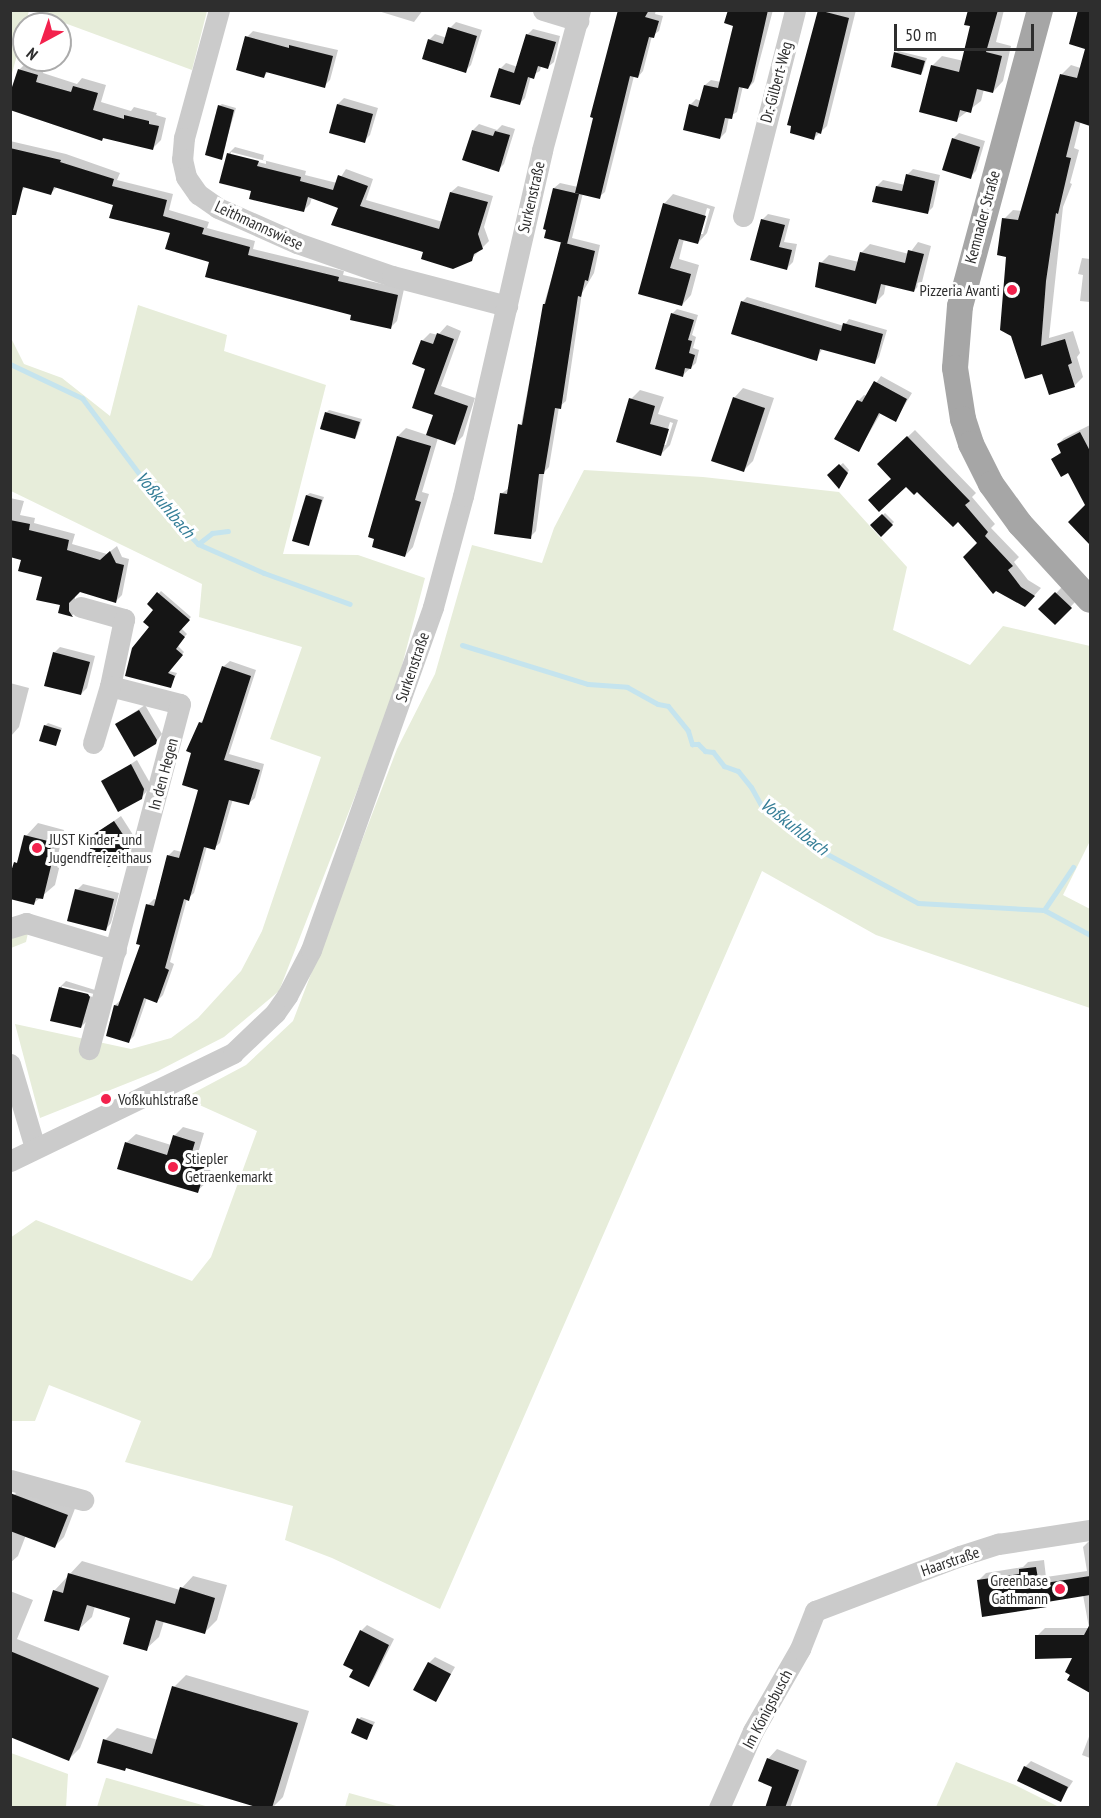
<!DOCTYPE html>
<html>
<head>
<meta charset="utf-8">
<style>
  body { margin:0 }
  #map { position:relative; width:1101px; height:1818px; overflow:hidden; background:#fff; font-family:"PT Sans Narrow",sans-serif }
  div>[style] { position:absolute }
  .green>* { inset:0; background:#e7edda }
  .shadow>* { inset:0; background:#0003 }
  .stream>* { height:5px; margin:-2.5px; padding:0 2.5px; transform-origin:2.5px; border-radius:2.5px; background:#c5e4ee }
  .building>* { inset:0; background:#151515 }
  .minor>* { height:21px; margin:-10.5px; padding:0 10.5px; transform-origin:10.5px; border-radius:10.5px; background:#cbcbcb }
  .major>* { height:26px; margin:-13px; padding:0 13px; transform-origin:13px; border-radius:13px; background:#a6a6a6 }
  .dots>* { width:16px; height:16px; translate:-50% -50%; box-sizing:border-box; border:3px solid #fff; border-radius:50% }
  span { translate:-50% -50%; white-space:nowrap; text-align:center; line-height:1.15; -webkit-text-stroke:6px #fff; paint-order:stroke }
  .street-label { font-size:16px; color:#2e2e2e }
  .poi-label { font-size:16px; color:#2e2e2e }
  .right { translate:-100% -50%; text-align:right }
  .left { translate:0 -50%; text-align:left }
  .water-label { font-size:18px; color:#357e97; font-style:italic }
  .frame { position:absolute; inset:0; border:12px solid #2e2e2e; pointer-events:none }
  .north { position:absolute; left:12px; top:12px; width:60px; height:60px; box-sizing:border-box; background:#fff; border:2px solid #ababab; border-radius:50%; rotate:220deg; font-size:16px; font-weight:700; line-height:24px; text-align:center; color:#2e2e2e }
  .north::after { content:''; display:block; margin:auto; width:21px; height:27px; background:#f3224d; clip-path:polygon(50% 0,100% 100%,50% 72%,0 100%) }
  .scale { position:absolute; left:894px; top:24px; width:140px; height:27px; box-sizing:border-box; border:3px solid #2e2e2e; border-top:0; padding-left:8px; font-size:18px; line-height:21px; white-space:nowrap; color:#2e2e2e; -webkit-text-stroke:4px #fff; paint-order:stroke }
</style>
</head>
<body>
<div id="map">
  <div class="green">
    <div style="clip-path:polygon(11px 10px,29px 11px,11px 77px,10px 11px)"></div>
    <div style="clip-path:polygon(32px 11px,207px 11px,192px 70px)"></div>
    <div style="clip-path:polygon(138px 305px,227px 335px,224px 351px,326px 385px,283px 554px,358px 555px,425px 578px,394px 696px,279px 991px,224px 1037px,158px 1071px,40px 1118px,15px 1024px,131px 1049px,171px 1038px,198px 1018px,241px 971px,262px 931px,321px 757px,270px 739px,302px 647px,199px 617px,202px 584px,11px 491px,10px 336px,24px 364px,62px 378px,110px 416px)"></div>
    <div style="clip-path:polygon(584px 470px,703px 477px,839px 492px,907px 567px,893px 630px,970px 665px,1003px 626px,1090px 646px,1090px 841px,1063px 895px,1090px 909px,1090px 1008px,876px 935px,762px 871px,440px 1609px,332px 1558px,285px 1540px,293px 1506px,125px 1462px,141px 1421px,49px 1385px,35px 1421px,11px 1421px,10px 1238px,36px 1220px,192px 1281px,211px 1257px,257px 1131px,184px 1098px,246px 1065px,293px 1021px,397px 749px,435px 674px,472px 545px,542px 563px,554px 528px)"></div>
    <div style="clip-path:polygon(11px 933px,28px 933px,26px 942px,11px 948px)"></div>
    <div style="clip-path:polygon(11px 1753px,68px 1774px,66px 1807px,11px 1807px)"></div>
    <div style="clip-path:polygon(956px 1762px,1015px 1785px,1059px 1807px,936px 1807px)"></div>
    <div style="clip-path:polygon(106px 1778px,107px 1778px,209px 1807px,97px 1807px)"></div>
    <div style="clip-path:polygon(349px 1793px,389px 1804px,400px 1807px,345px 1807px)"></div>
  </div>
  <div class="shadow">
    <div style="clip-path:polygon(375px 10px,423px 10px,414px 22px)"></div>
    <div style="clip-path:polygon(622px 10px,656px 10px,655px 14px,663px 16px,659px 31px,652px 36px,643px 71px,638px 77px,634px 76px,605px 192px,599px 197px,583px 193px,572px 238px,600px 245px,594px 273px,582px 293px,566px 401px,559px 407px,549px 467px,544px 472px,536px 531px,530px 537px,501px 494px,509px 488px,544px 304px,562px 243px,554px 188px,560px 183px,578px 187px)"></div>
    <div style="clip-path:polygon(729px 10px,773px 10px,754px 82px,748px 88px,743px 86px,737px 112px,729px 117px,726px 132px,720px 138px,690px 105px,696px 99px,701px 101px,705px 85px,711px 80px,721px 82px,735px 24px)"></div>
    <div style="clip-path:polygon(820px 10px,856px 10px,827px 126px,814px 138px)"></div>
    <div style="clip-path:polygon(970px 10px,1004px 10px,996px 42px,1011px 46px,1003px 81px,993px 92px,984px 89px,981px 101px,956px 120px,932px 66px,942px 56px,964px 61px,972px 25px)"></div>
    <div style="clip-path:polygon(1079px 10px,1090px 10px,1090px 49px,1071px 43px)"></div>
    <div style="clip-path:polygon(456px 22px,482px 30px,471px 65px,465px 71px,429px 40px,435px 34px,447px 38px,450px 28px)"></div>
    <div style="clip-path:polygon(533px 29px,560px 36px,554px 62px,548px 67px,541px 66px,540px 71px,531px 76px,525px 98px,519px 104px,500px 69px,506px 63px,518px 67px,527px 35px)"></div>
    <div style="clip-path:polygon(253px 31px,338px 50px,330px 80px,324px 86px,268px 72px,264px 76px,247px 37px)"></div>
    <div style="clip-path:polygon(898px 51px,927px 58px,923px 71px,921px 74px,896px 53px)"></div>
    <div style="clip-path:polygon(27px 62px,45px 67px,43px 73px,77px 84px,82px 78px,106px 85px,101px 102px,131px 111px,134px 107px,157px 113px,156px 115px,166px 118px,161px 140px,153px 148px,104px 137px,101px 139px,63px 128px,63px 125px,19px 70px)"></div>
    <div style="clip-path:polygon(1071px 65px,1090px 71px,1090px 85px,1074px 148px,1079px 150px,1070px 183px,1072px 184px,1063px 207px,1049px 338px,1073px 331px,1080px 353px,1077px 357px,1083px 377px,1074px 386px,1043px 372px,1012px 335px,1004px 219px,1013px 210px,1022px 211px,1062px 74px)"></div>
    <div style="clip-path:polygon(344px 98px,378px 108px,370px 135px,364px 141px,331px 132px,338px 104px)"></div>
    <div style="clip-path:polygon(222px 104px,236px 108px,221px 158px,219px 106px)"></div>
    <div style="clip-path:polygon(479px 124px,497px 130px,502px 125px,515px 129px,504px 164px,498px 170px,473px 130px)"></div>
    <div style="clip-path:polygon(959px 133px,985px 141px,976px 171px,970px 177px,953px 139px)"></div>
    <div style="clip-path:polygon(10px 141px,66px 154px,120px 173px,117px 180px,173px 194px,169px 210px,209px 222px,207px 228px,255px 241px,253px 249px,344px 271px,343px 275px,404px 289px,397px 321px,390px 328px,211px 261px,171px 232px,115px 204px,58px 186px,51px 193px,26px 186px,21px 192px,10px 190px)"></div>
    <div style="clip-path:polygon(evenodd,235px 147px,264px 155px,263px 160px,306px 171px,305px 175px,337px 183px,346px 169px,373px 179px,366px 200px,443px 222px,451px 192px,458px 186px,493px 196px,484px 227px,489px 241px,471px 259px,425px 251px,339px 207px,312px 197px,310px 204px,303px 211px,253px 190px,228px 154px,235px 147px,231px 152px,266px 161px,266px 164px,231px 155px,231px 152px)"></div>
    <div style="clip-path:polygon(913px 169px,940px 175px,933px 207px,927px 213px,877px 186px,883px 180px,905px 185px,907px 175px)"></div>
    <div style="clip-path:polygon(evenodd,673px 194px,715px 207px,707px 233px,698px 243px,684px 239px,679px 259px,699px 265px,691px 295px,682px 305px,639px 293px,664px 204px,673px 194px,707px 208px,710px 209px,703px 234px,700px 234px,707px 208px)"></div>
    <div style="clip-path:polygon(768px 214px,790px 219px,784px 242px,797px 244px,793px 262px,787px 268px,762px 220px)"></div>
    <div style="clip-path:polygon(918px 242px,931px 246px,922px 282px,914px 291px,886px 283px,884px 294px,876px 302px,821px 263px,829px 255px,859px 262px,861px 253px,870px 244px,909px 254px)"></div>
    <div style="clip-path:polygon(1082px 258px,1090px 259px,1090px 302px,1080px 301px,1083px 275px,1078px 274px)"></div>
    <div style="clip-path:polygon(747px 297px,844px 326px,849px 319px,887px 330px,879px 357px,875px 362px,823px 348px,816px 359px,742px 302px)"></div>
    <div style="clip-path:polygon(677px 309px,698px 315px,692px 335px,696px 337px,693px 348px,699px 350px,696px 363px,683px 375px,672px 314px)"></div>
    <div style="clip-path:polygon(447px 325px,461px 331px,441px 386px,475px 398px,463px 436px,455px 444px,438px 438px,422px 492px,429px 494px,413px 547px,405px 556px,398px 436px,406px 428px,427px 435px,434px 414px,422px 341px,430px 333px,438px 335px)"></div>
    <div style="clip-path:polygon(881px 376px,912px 393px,895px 421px,881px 413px,859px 450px,858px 401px,864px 395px,867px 396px)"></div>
    <div style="clip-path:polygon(743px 388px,774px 398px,753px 461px,744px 470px,734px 398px)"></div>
    <div style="clip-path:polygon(evenodd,640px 390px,664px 397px,658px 414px,678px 420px,670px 445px,661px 454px,631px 399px,640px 390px,670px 422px,673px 423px,666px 445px,663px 445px,670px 422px)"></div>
    <div style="clip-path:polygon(329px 410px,362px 419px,357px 435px,355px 438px,326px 413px)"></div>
    <div style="clip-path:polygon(1090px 425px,1090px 475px,1075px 483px,1069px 471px,1053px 459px,1062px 451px,1058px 444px,1064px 438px)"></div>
    <div style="clip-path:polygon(915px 430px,976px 493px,972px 497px,995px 524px,991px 528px,1019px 557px,1014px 562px,1028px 580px,1041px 588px,1032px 598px,996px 589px,993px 592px,978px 576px,980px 574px,979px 543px,958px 520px,917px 490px,893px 479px,879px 464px)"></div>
    <div style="clip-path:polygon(843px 463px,849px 470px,840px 487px,829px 475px)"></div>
    <div style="clip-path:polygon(310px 493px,324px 497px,308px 544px,307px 495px)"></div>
    <div style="clip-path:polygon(10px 498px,24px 501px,20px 515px,35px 518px,34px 523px,75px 534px,72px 544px,107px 554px,117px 546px,122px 557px,129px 559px,122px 595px,116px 601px,80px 591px,75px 595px,75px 604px,78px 609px,73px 615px,60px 612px,62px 604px,43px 576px,23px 559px,10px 556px)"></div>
    <div style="clip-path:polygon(1090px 501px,1090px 543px,1070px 522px)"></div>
    <div style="clip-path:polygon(885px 513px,894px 522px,881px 535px,872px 525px)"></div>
    <div style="clip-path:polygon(1062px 587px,1076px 601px,1055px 623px,1041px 609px)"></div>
    <div style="clip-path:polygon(161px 591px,191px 617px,181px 628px,187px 634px,177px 645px,184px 652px,169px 671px,177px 673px,170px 687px,155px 609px,149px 604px)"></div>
    <div style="clip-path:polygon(60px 647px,95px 656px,87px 688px,81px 694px,54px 653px)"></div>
    <div style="clip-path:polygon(230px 661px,256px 670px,229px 754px,264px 764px,255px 798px,249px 803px,233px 799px,220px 843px,214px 848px,207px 846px,194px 893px,187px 899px,170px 962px,174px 964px,163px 995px,157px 1001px,147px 998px,134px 1036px,128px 1042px,115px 1005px,122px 999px,142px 944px,148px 905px,154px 899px,157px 900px,168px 856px,174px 850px,182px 852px,200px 789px,200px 723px,205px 718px,224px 666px)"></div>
    <div style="clip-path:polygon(10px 683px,29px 688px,19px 727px,11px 736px)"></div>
    <div style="clip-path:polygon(145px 705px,162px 734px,155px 743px,117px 724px)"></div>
    <div style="clip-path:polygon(48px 723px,62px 728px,56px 744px,45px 726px)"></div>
    <div style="clip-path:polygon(137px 760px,150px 783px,147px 791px,141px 798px,103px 782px)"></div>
    <div style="clip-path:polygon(121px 816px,135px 838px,132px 848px,126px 854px,87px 840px)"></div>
    <div style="clip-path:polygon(38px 823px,64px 830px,58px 855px,63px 852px,55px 885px,34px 903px,10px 883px,26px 836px)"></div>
    <div style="clip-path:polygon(83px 884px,119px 893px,111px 923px,106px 929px,77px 890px)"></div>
    <div style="clip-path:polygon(66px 981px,95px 990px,94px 994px,62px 986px,62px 989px,93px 997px,87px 1021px,81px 1027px,60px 987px)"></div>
    <div style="clip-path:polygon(183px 1127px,204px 1133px,198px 1153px,214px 1158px,207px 1182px,197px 1191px,126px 1143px,136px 1134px,171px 1145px,174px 1136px)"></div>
    <div style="clip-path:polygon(23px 1486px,76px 1506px,64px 1537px,55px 1546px,26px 1535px,18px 1556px,10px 1563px,10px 1504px,14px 1495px)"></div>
    <div style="clip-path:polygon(1090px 1540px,1090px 1657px,1037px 1657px,1037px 1636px,1045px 1628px,1089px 1628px,1083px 1595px,1053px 1599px,1047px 1605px,978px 1581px,986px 1573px,1023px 1567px,1028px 1562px,1044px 1560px,1046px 1577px,1087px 1571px,1083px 1547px)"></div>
    <div style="clip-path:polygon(82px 1561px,180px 1590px,193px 1576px,227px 1585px,217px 1620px,205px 1632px,164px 1621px,159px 1637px,146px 1649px,132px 1617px,95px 1606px,92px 1617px,79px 1629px,54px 1591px)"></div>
    <div style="clip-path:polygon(10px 1591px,33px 1600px,17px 1639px,109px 1676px,80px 1748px,69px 1759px,10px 1735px)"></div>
    <div style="clip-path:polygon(367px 1625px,394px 1639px,374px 1679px,368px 1685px,361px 1631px)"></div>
    <div style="clip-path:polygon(435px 1657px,455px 1667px,436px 1700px,429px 1663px)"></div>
    <div style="clip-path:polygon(186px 1675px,309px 1711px,283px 1797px,272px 1808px,265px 1808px,105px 1740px,117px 1728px,158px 1740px,174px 1687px)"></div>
    <div style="clip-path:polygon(361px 1717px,375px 1722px,367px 1738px,359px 1719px)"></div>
    <div style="clip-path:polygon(1090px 1734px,1090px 1758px,1082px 1755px)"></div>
    <div style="clip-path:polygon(777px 1749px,807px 1761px,790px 1808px,766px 1808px,774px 1786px,768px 1759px)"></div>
    <div style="clip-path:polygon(1031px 1761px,1073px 1781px,1060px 1801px,1025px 1767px)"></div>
  </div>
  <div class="stream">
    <div style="left:10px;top:364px;width:80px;rotate:25.3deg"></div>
    <div style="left:82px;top:398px;width:148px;rotate:53deg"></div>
    <div style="left:171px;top:516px;width:39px;rotate:46deg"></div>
    <div style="left:198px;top:544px;width:72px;rotate:23.7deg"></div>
    <div style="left:264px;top:573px;width:91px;rotate:19.8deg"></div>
    <div style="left:198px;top:544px;width:18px;rotate:-38deg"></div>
    <div style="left:212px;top:533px;width:16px;rotate:-7deg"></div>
    <div style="left:462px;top:645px;width:132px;rotate:17.2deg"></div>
    <div style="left:588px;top:684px;width:39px;rotate:4deg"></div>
    <div style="left:627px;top:687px;width:35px;rotate:29deg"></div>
    <div style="left:658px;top:704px;width:10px;rotate:11deg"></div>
    <div style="left:668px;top:706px;width:32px;rotate:51deg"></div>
    <div style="left:688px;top:731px;width:14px;rotate:73deg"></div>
    <div style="left:692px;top:744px;width:6px"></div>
    <div style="left:698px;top:744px;width:10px;rotate:45deg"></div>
    <div style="left:705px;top:751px;width:8px;rotate:7deg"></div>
    <div style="left:713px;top:752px;width:18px;rotate:52deg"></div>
    <div style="left:724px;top:766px;width:15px;rotate:20deg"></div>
    <div style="left:738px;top:771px;width:21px;rotate:51deg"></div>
    <div style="left:751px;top:787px;width:23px;rotate:61deg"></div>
    <div style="left:762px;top:807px;width:21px;rotate:23deg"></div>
    <div style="left:781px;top:815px;width:33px;rotate:46deg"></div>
    <div style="left:804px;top:839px;width:27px;rotate:33deg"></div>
    <div style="left:827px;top:854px;width:103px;rotate:28.3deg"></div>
    <div style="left:918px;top:903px;width:126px;rotate:3.2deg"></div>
    <div style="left:1044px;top:910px;width:52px;rotate:28.5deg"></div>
    <div style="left:1044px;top:910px;width:52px;rotate:-56deg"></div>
  </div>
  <div class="building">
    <div style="clip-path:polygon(618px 10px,649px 10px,645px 17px,659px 21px,654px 38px,649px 37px,638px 78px,630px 76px,600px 199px,575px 193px,593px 118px,590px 117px)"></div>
    <div style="clip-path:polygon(728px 10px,768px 10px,752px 81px,748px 89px,739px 87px,732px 119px,725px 118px,720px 139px,683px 130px,689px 104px,698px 107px,704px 85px,718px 88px,733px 26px,724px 23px)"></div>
    <div style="clip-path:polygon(818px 10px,849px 18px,821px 134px,816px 132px,814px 140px,790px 133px,791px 126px,787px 125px)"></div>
    <div style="clip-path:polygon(968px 10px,998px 10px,986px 52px,1002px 56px,993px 93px,977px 89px,971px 113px,960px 110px,957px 122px,919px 112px,931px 65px,959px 72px,970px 26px,964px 25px)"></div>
    <div style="clip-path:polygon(1078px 10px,1090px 10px,1090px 126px,1075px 121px,1066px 157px,1071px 158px,1058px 214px,1056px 213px,1046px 281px,1041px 346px,1065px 339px,1072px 363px,1068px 365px,1075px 387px,1049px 395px,1042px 374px,1025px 379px,1011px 336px,1000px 330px,1006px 257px,997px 255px,1002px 218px,1018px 220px,1060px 74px,1077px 78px,1085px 49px,1069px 44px)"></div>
    <div style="clip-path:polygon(448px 27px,477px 36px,466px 73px,422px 59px,428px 39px,443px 44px)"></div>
    <div style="clip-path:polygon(526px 34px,556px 42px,548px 69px,538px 66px,534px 79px,528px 77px,520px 105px,490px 97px,499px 68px,514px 73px)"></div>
    <div style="clip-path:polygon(245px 36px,289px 48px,289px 45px,333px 56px,325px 88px,266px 72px,264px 78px,236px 70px)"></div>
    <div style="clip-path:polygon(894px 52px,925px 61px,921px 75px,891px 67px)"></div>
    <div style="clip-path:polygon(18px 69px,38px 75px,36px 82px,71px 92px,73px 86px,98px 93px,93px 110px,124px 119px,124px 115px,149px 121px,149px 124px,159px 126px,153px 150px,103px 138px,102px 141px,10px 110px,10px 93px)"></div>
    <div style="clip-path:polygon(337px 104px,373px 114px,365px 143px,329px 133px)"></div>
    <div style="clip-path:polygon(218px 105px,234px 110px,222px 160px,205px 155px)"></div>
    <div style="clip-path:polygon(472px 130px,493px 136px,495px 131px,510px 135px,499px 172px,462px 160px)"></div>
    <div style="clip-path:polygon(952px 138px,980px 147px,971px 179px,942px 170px)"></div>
    <div style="clip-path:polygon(10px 148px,61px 160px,60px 162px,114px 179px,112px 186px,167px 200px,163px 216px,204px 228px,202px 234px,250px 247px,248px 255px,339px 277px,338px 281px,398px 295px,391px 329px,350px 320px,351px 315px,205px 277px,209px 262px,165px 249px,170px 233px,109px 218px,113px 205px,54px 187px,51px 195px,23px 187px,16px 215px,10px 215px)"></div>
    <div style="clip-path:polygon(227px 153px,259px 161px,257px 166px,301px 177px,300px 181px,333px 190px,338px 175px,368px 186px,360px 206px,439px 229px,450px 192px,488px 202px,478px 234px,483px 249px,474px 254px,472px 261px,453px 269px,421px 259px,423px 252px,331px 225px,338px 208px,308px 197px,304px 212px,249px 199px,251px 191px,219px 183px)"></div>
    <div style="clip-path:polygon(906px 174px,935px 181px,928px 214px,872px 202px,876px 186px,902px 191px)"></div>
    <div style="clip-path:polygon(553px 188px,579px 194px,567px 244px,544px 238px,546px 230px,543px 229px)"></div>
    <div style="clip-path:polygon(663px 203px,706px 216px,698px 244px,679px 239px,670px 268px,691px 274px,682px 306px,638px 294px)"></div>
    <div style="clip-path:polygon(761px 219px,785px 225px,779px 247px,792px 250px,787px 270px,750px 260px)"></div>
    <div style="clip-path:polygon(561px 242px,595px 251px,588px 281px,585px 280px,581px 297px,578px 296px,561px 409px,555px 408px,544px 474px,539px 474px,531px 539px,494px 534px,500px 493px,507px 494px,518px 424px,522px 425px,543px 304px,545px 304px)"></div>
    <div style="clip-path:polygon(908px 250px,924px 254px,914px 292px,881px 284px,876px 304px,815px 287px,819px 262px,855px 271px,860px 252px,905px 263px)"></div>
    <div style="clip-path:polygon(741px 301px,841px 331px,843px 323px,883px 334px,875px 364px,820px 349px,817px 361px,731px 334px)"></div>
    <div style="clip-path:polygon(671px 313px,694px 320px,688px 340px,692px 341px,689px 353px,695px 355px,691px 369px,685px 368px,683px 377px,655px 369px)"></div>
    <div style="clip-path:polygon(437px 333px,454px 339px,434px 394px,468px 406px,455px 445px,426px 435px,433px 415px,412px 408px,425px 369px,412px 364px,421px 340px,433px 344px)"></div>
    <div style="clip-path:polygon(874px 381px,907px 399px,896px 422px,879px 413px,859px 452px,834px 439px,857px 400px,862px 402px)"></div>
    <div style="clip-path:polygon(733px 397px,765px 408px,744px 472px,711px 461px)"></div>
    <div style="clip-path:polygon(629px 398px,655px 406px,650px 424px,669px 429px,661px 456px,616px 442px)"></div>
    <div style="clip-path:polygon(325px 412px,360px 422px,355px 439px,320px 429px)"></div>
    <div style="clip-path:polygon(1080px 432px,1090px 451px,1090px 545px,1068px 522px,1085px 505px,1068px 473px,1061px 477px,1051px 459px,1061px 453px,1057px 444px)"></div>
    <div style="clip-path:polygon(397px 436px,431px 446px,415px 500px,421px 502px,405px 557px,372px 547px,374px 539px,368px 537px)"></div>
    <div style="clip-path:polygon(907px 436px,970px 501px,965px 505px,988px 532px,985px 536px,1013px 566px,1008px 570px,1021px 587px,1035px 596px,1025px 607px,996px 591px,993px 594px,963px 557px,977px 543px,958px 522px,953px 527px,917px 492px,914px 495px,906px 487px,879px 512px,868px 500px,891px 479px,877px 464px)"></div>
    <div style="clip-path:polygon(839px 464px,848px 473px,839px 489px,827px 475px)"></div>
    <div style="clip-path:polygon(306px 495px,322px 500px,309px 546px,292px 541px)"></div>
    <div style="clip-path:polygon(882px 514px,893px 525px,881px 537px,870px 525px)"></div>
    <div style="clip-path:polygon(10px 520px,30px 524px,29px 530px,69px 540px,67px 550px,100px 560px,110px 551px,116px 563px,124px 565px,116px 603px,80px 592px,69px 603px,69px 611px,73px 617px,58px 613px,60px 605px,36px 600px,42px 577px,18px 571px,21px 560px,10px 557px)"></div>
    <div style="clip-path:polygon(157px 592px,190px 620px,179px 632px,185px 637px,176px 649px,183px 655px,168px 673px,175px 676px,171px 688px,125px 676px,132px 648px,149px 627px,143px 622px,153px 610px,147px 604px)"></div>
    <div style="clip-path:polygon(1055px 592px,1072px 608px,1055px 625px,1038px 609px)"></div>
    <div style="clip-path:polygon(53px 652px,90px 662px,81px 695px,44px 686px)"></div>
    <div style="clip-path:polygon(222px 666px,251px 676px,224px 760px,260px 770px,249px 805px,229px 800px,215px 850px,204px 847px,189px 901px,184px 899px,165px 968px,169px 970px,157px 1003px,144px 998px,129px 1043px,106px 1036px,114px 1005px,118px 1006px,140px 945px,136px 944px,146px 904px,154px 906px,167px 855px,179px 858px,198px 790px,182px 785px,191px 753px,186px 751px,199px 722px,202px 723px)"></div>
    <div style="clip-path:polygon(139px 710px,157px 740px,156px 744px,134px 757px,115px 724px)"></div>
    <div style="clip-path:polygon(44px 725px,61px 730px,56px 746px,39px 741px)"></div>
    <div style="clip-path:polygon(131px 764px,144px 789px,142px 799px,118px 812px,101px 781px)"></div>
    <div style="clip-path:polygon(114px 821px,130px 845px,127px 856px,109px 867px,98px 862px,85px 840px)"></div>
    <div style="clip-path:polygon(24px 835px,52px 842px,47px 865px,52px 862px,43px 899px,36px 898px,34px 905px,10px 899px,10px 875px,14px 862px,17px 863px)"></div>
    <div style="clip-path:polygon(75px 889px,114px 899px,106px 931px,67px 921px)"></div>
    <div style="clip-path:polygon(59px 987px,88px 994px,90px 997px,81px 1028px,50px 1021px)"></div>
    <div style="clip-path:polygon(173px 1135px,195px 1142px,189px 1162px,206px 1167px,198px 1193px,117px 1169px,125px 1142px,167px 1155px)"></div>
    <div style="clip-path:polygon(10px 1493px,68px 1515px,55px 1548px,10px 1531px)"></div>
    <div style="clip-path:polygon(1036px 1567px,1039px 1584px,1090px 1576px,1090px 1595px,1047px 1602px,1047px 1607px,982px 1617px,977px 1580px,1019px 1574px,1019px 1569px)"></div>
    <div style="clip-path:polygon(68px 1573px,175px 1604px,180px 1587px,215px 1598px,205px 1634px,156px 1620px,147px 1651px,123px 1644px,130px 1618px,87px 1605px,79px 1631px,44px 1621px,53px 1590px,63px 1593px)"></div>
    <div style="clip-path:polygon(1090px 1624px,1090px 1693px,1067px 1680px,1070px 1675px,1065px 1672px,1072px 1658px,1035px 1659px,1035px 1635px,1084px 1635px)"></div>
    <div style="clip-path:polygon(360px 1630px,389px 1645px,369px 1687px,349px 1677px,353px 1670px,343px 1665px)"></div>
    <div style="clip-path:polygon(10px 1651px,99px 1688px,69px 1761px,10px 1737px)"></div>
    <div style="clip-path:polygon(428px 1662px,451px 1674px,436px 1702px,413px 1690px)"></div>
    <div style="clip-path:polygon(172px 1686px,298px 1723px,272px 1808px,259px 1808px,126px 1768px,125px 1771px,97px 1763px,103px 1739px,152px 1754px)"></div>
    <div style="clip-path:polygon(357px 1718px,373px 1725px,367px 1740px,351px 1733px)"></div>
    <div style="clip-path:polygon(767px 1758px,799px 1770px,785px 1808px,765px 1808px,772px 1787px,758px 1781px)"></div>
    <div style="clip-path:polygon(1024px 1766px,1068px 1787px,1061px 1802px,1017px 1781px)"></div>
  </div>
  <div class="minor">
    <div style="left:219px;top:10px;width:133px;rotate:105.3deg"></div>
    <div style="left:184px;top:138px;width:21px;rotate:95deg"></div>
    <div style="left:182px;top:159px;width:18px;rotate:77deg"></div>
    <div style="left:186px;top:177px;width:21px;rotate:55deg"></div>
    <div style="left:198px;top:194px;width:24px;rotate:35deg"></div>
    <div style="left:218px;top:208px;width:86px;rotate:23.9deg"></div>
    <div style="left:297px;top:243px;width:101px;rotate:19.2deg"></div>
    <div style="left:392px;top:276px;width:119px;rotate:14.6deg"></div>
    <div style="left:543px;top:10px;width:37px;rotate:17deg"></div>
    <div style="left:743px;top:216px;width:212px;rotate:-75.8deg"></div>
    <div style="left:81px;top:607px;width:45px;rotate:15.6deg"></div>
    <div style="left:124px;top:619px;width:68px;rotate:101.8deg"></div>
    <div style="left:110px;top:686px;width:72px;rotate:14.4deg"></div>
    <div style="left:180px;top:704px;width:357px;rotate:104.8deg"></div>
    <div style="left:93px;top:743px;width:59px;rotate:-73.4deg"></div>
    <div style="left:10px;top:928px;width:17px;rotate:-17deg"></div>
    <div style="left:26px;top:923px;width:94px;rotate:16.7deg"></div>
    <div style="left:10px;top:1064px;width:88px;rotate:73.4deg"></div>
    <div style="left:10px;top:1161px;width:248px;rotate:-25.8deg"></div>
    <div style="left:233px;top:1053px;width:58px;rotate:-43.6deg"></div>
    <div style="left:275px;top:1013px;width:21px;rotate:-55deg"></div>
    <div style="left:287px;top:996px;width:52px;rotate:-62.4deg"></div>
    <div style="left:311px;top:950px;width:364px;rotate:-70.4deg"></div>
    <div style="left:433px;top:607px;width:115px;rotate:-74.9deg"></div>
    <div style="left:463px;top:496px;width:355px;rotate:-77.1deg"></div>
    <div style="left:542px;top:150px;width:145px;rotate:-74.8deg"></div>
    <div style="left:10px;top:1480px;width:76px;rotate:15.3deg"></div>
    <div style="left:719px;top:1808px;width:84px;rotate:-66.2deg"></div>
    <div style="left:753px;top:1731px;width:95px;rotate:-60.2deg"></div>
    <div style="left:800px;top:1649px;width:41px;rotate:-68.5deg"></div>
    <div style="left:815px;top:1611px;width:155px;rotate:-20.8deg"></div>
    <div style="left:960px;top:1556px;width:40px;rotate:-18deg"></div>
    <div style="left:998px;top:1544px;width:93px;rotate:-8.7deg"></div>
  </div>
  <div class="major">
    <div style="left:1040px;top:10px;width:307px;rotate:105.1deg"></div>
    <div style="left:960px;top:306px;width:62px;rotate:94.6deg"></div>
    <div style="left:955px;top:368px;width:52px;rotate:81.1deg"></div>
    <div style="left:963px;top:419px;width:26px;rotate:72deg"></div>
    <div style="left:971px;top:444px;width:45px;rotate:63.4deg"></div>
    <div style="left:991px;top:484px;width:49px;rotate:54.1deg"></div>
    <div style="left:1020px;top:524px;width:103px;rotate:47.4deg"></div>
  </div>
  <div class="dots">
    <div style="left:1012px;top:290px;background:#f3224d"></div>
    <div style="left:37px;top:848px;background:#f3224d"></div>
    <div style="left:106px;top:1099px;background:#f3224d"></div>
    <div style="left:173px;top:1167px;background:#f3224d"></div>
    <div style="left:1060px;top:1589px;background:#f3224d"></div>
  </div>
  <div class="street-label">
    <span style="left:776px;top:82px;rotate:-75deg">Dr.-Gilbert-Weg</span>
    <span style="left:531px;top:197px;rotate:-77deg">Surkenstraße</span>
    <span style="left:982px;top:217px;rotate:-75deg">Kemnader Straße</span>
    <span style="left:259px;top:225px;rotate:25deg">Leithmannswiese</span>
    <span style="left:412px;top:667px;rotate:-71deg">Surkenstraße</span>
    <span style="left:163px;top:774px;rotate:-75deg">In den Hegen</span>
    <span style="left:950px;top:1561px;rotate:-19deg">Haarstraße</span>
    <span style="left:767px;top:1709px;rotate:-62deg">Im Königsbusch</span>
  </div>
  <div class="poi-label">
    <span class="right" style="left:1000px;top:290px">Pizzeria Avanti</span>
    <span class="left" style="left:49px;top:848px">JUST Kinder- und<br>Jugendfreizeithaus</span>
    <span class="left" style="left:118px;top:1099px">Voßkuhlstraße</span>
    <span class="left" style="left:185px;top:1167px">Stiepler<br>Getraenkemarkt</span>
    <span class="right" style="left:1048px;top:1589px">Greenbase<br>Gathmann</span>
  </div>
  <div class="water-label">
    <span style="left:165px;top:505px;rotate:50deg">Voßkuhlbach</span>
    <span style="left:794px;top:827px;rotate:38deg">Voßkuhlbach</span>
  </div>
  <div class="frame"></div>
  <div class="north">N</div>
  <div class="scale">50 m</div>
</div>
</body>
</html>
